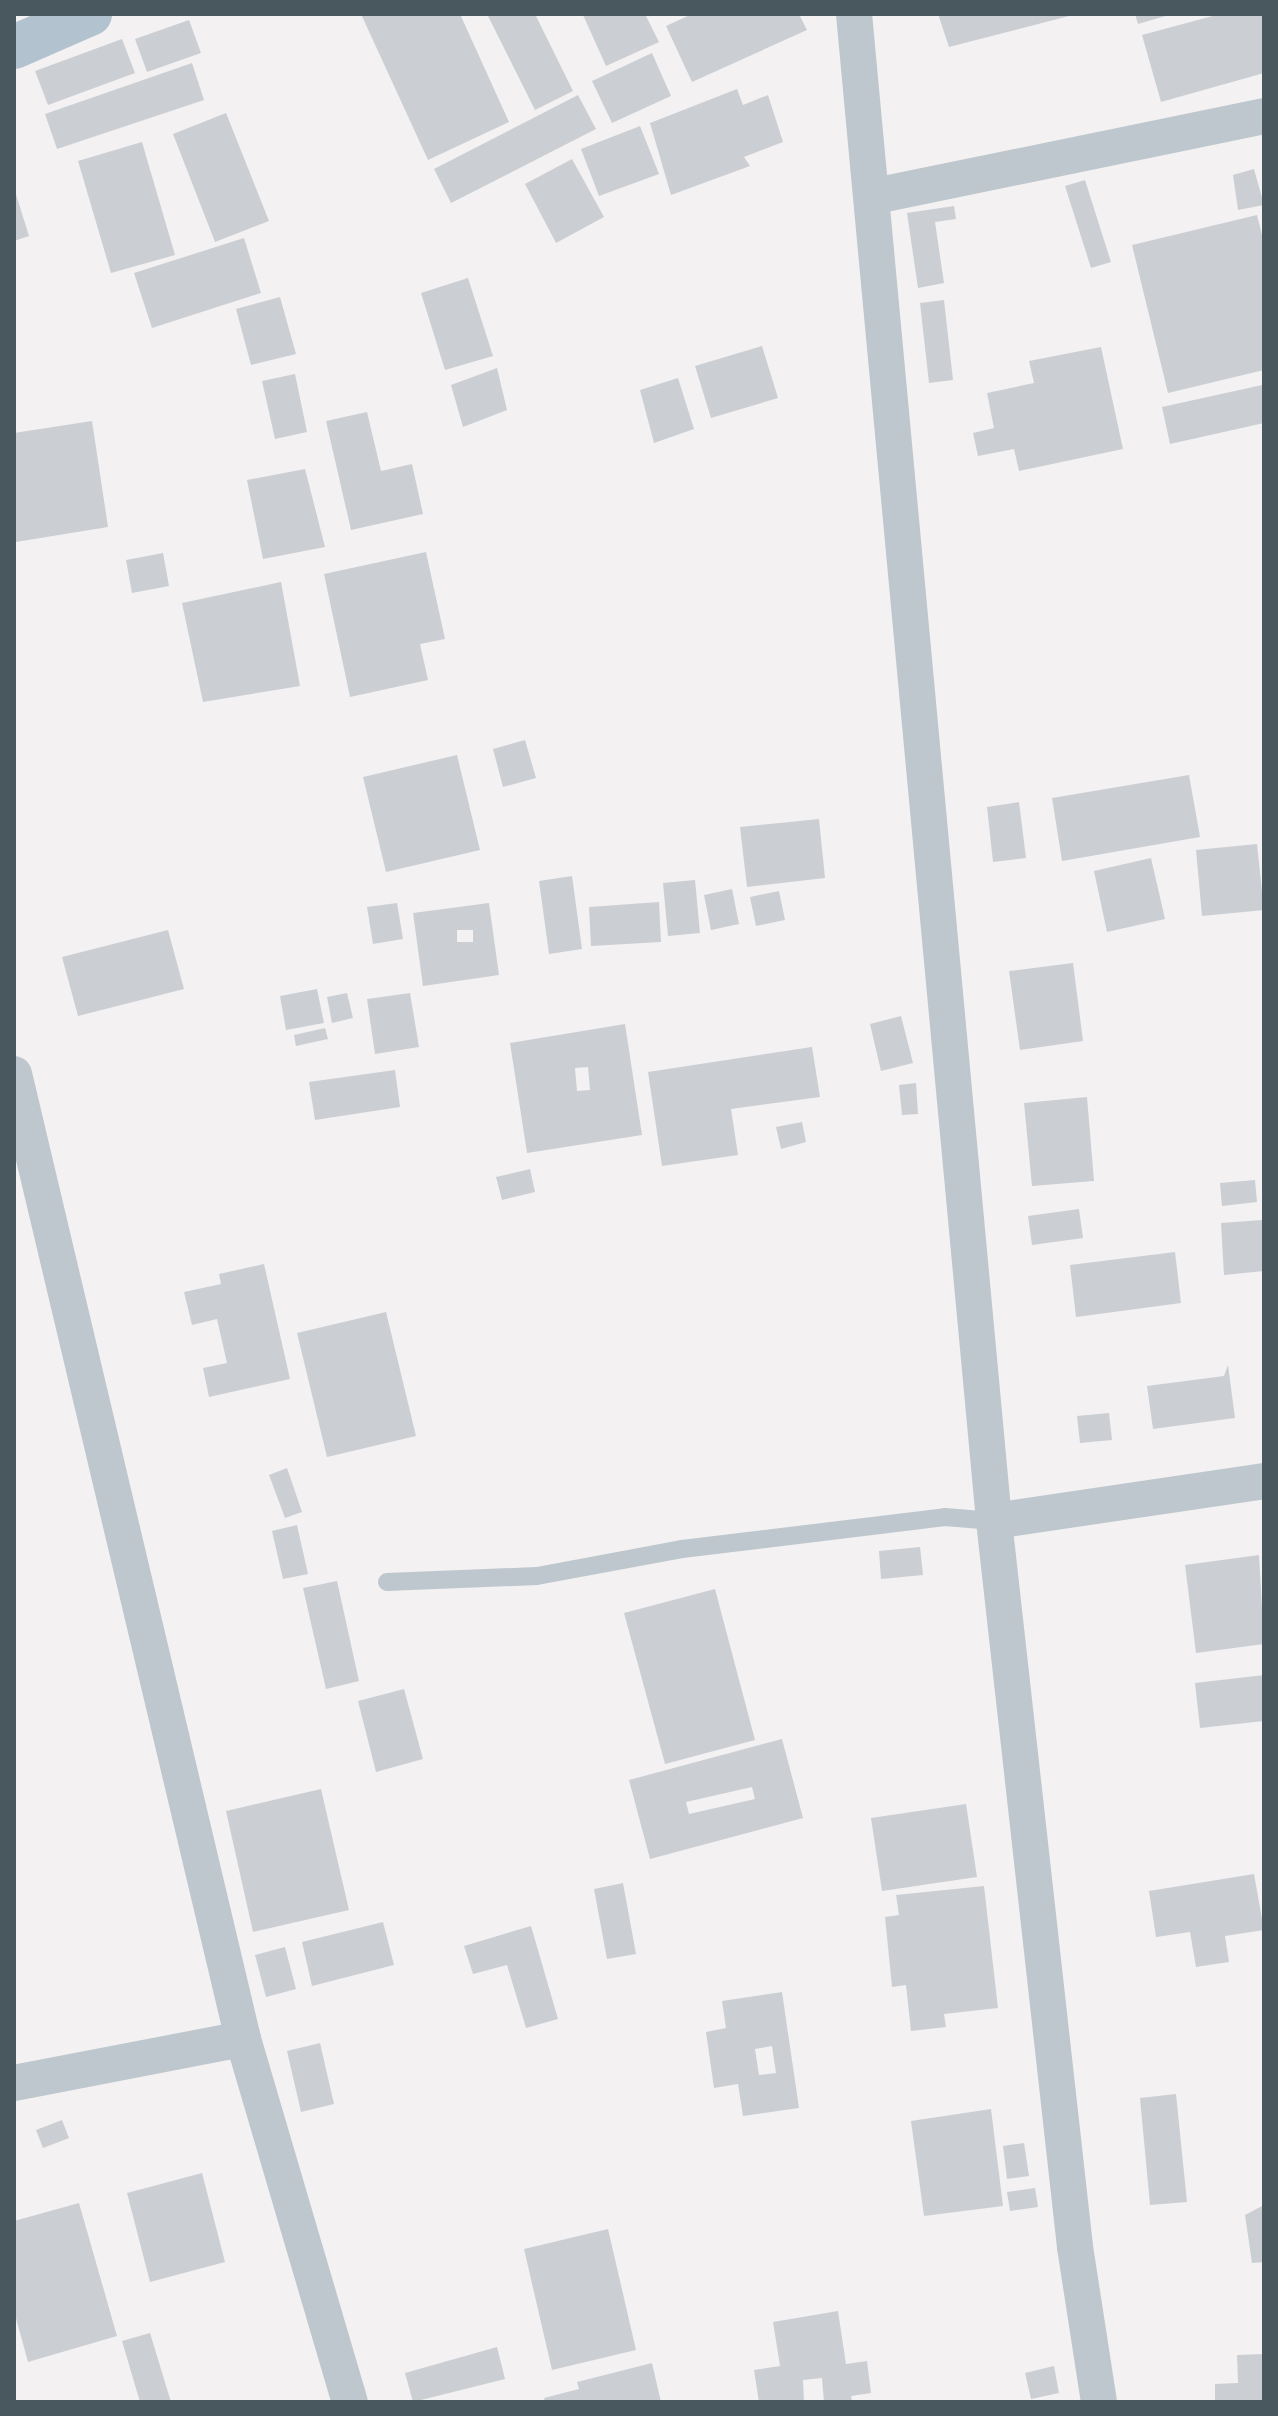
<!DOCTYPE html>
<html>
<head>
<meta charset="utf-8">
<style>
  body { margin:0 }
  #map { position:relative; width:1278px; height:2416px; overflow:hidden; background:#f3f1f2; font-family:Lato,sans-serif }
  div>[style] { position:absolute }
  .building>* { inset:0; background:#cbcfd3 }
  .lane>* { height:18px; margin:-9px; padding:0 9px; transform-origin:9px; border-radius:9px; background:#bdc7cd }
  .street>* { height:36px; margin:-18px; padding:0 18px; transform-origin:18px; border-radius:18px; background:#bdc7cd }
  .primary>* { height:44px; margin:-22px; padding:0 22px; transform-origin:22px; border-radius:22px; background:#b2c3cf }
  span { translate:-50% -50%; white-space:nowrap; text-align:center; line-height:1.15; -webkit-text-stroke:6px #fff; paint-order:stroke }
  .frame { position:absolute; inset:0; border:16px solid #49575e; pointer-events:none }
</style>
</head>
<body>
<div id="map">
  <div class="building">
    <div style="clip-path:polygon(361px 14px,460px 14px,509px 122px,428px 160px)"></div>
    <div style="clip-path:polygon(487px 14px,535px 14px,573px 91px,535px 110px)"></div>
    <div style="clip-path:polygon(645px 14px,659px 42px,606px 66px,583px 15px)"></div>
    <div style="clip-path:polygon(692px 14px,799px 14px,807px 30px,692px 82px,666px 26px)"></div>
    <div style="clip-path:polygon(938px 14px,1073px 14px,1073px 15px,949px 47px)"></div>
    <div style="clip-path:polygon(1135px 14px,1169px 14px,1169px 15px,1138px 24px)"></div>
    <div style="clip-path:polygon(1220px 14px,1264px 14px,1264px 73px,1161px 102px,1142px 35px)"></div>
    <div style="clip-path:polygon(189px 20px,201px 53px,147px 72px,135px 39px)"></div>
    <div style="clip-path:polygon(122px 39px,135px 73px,48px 105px,35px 71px)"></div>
    <div style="clip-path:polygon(652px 53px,671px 96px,612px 123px,592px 81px)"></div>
    <div style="clip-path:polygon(192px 63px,204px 100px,57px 149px,45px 114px)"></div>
    <div style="clip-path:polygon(737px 89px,743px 105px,768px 95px,783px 142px,744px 157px,750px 166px,671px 195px,650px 123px)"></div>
    <div style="clip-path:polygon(578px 95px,596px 129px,451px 203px,434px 169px)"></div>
    <div style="clip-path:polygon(226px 113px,269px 221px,215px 242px,173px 134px)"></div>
    <div style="clip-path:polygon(640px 126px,659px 174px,599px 196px,581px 149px)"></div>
    <div style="clip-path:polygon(142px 142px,175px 255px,111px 273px,78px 161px)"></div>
    <div style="clip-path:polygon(572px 159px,604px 217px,556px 243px,525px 184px)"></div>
    <div style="clip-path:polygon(1254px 169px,1264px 205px,1238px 210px,1233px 175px)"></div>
    <div style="clip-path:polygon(1085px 180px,1111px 262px,1091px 268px,1065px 186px)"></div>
    <div style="clip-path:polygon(14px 188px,29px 236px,14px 241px)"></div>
    <div style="clip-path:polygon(954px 206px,956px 219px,935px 222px,944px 283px,918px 288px,907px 213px)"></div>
    <div style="clip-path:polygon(1257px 215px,1264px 243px,1264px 370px,1168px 393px,1132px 245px)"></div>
    <div style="clip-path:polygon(244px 238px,261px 293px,152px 328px,134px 273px)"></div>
    <div style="clip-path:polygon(468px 278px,493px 356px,445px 370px,421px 293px)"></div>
    <div style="clip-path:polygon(280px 297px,296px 354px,251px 365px,236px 309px)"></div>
    <div style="clip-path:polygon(944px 300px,953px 380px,929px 383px,920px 303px)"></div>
    <div style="clip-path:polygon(762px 346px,778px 398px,711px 418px,695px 366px)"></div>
    <div style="clip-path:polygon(1101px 347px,1123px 449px,1019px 471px,1014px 449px,978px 456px,973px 433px,994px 428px,987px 393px,1034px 383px,1029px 361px)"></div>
    <div style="clip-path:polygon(497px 368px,507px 410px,463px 427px,451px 385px)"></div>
    <div style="clip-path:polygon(295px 374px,307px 432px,275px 439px,262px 381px)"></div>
    <div style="clip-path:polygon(678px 378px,694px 429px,654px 443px,640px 390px)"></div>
    <div style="clip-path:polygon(1262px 385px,1264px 423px,1170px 444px,1162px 407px)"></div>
    <div style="clip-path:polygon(367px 412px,381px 471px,412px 464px,423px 514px,351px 530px,326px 421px)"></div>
    <div style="clip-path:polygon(92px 421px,108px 527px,16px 542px,14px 433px)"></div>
    <div style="clip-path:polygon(305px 469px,325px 547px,263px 559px,247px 480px)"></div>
    <div style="clip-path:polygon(426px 552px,445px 639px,420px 644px,428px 680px,350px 697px,324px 574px)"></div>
    <div style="clip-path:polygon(163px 553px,169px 586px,132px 593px,126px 560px)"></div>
    <div style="clip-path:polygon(281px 582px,300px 686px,203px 702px,182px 603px)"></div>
    <div style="clip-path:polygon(525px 740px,536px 778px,503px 787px,493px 749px)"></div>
    <div style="clip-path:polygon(457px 755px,480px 850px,386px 872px,363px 777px)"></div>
    <div style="clip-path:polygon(1189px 775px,1200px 837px,1062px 861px,1052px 798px)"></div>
    <div style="clip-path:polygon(1019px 802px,1026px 858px,993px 862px,987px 807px)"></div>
    <div style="clip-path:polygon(819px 819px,825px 878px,747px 887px,740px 827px)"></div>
    <div style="clip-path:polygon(1257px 844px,1264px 910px,1202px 916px,1196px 850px)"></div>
    <div style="clip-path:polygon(1151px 858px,1165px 919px,1107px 932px,1094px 871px)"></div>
    <div style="clip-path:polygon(572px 876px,582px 949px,549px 954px,539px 881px)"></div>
    <div style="clip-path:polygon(695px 880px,700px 933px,668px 936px,663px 883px)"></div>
    <div style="clip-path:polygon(732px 889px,739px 924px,711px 930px,704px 895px)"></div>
    <div style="clip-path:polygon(779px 891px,785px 920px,756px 926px,750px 897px)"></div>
    <div style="clip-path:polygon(659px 902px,661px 942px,591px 946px,589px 907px)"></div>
    <div style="clip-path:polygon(397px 903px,403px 939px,373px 944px,367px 907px)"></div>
    <div style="clip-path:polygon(evenodd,489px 903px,499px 975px,423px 986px,413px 913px,489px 903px,457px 930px,473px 930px,473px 942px,457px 942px,457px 930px)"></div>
    <div style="clip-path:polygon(168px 930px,184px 989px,78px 1016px,62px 957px)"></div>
    <div style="clip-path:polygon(1073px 963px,1083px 1041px,1020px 1050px,1009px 971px)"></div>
    <div style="clip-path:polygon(317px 989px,324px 1023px,286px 1030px,280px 996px)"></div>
    <div style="clip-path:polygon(347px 993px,353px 1018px,332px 1023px,327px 997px)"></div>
    <div style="clip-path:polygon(410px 993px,419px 1047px,375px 1054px,367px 999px)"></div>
    <div style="clip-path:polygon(901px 1016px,913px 1063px,881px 1071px,870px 1024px)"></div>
    <div style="clip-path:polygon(evenodd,625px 1024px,642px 1135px,527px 1153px,510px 1043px,625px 1024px,588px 1067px,590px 1090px,577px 1091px,575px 1068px,588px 1067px)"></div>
    <div style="clip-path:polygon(325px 1028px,328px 1039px,296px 1046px,294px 1035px)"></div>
    <div style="clip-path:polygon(812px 1047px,820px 1097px,731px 1109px,738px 1155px,662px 1166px,648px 1072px)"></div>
    <div style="clip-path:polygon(395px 1070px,400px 1107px,315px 1120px,309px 1082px)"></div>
    <div style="clip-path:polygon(916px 1083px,918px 1114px,902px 1115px,899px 1085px)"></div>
    <div style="clip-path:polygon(1087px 1097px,1094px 1181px,1032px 1186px,1024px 1103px)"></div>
    <div style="clip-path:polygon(802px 1122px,806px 1142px,781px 1149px,776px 1127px)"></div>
    <div style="clip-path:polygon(530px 1169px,535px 1192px,502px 1200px,496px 1177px)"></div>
    <div style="clip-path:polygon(1255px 1180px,1257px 1202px,1222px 1206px,1220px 1183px)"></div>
    <div style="clip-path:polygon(1079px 1209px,1083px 1238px,1032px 1245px,1028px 1216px)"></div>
    <div style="clip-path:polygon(1262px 1220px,1264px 1271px,1224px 1275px,1221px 1223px)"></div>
    <div style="clip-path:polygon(1175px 1252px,1181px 1303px,1076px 1317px,1070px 1265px)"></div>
    <div style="clip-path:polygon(264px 1264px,290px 1379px,209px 1397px,203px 1368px,227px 1363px,217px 1319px,192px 1325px,184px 1292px,221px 1284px,219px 1274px)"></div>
    <div style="clip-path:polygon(386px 1312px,416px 1436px,327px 1457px,297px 1333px)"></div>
    <div style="clip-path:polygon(1228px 1365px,1235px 1418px,1153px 1429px,1147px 1386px,1224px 1376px)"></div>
    <div style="clip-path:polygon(1109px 1413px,1112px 1440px,1080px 1443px,1077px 1416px)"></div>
    <div style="clip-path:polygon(287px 1468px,302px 1512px,285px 1518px,269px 1475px)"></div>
    <div style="clip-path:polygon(297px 1525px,308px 1574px,283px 1579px,272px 1531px)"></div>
    <div style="clip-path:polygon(920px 1547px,923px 1575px,881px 1579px,879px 1551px)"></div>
    <div style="clip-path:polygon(1259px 1555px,1264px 1644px,1196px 1653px,1185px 1565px)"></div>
    <div style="clip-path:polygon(337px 1581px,359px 1681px,326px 1689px,303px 1588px)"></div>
    <div style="clip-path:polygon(715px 1589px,755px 1740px,665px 1764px,624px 1613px)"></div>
    <div style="clip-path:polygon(1264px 1675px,1264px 1721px,1200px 1728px,1195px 1683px)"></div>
    <div style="clip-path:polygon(404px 1689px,423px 1759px,376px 1772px,358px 1701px)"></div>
    <div style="clip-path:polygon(evenodd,782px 1739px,803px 1818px,650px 1859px,629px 1780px,782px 1739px,752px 1787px,755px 1799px,689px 1814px,686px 1802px,752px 1787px)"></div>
    <div style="clip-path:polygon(321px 1789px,349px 1910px,253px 1932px,226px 1811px)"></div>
    <div style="clip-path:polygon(966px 1804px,977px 1877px,882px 1891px,871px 1818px)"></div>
    <div style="clip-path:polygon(1254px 1874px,1264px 1930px,1225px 1936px,1229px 1962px,1196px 1967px,1190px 1932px,1156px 1937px,1149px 1891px)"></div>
    <div style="clip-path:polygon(623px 1883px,636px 1954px,607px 1959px,594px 1889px)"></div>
    <div style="clip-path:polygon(984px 1886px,998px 2008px,944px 2014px,946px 2027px,911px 2031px,906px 1985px,892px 1987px,885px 1917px,899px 1915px,896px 1895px)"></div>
    <div style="clip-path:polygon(383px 1922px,394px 1965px,312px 1986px,302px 1942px)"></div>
    <div style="clip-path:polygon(531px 1926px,558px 2019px,526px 2028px,507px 1965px,473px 1974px,464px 1946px)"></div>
    <div style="clip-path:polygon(285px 1947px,296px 1989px,266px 1997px,255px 1955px)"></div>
    <div style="clip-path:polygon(evenodd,782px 1992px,799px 2108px,743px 2116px,738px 2084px,714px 2088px,706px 2032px,726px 2028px,722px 2001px,782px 1992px,772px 2046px,776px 2073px,759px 2075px,755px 2049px,772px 2046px)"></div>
    <div style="clip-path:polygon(320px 2043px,334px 2104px,301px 2112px,287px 2051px)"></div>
    <div style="clip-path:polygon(1176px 2094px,1187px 2202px,1150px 2205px,1140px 2098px)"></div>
    <div style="clip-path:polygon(991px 2109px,1003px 2206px,924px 2216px,911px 2121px)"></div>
    <div style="clip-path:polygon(62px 2120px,69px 2138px,43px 2148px,36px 2130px)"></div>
    <div style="clip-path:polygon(1024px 2143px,1029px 2176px,1007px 2179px,1003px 2146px)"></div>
    <div style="clip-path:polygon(202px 2173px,225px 2262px,150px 2282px,127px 2193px)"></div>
    <div style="clip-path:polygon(1035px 2188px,1038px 2207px,1010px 2211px,1007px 2192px)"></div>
    <div style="clip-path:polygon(79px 2203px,117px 2336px,28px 2362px,14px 2311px,14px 2221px)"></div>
    <div style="clip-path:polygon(1264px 2205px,1264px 2262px,1252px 2263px,1245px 2215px)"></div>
    <div style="clip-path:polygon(608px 2229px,636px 2350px,552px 2370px,524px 2249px)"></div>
    <div style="clip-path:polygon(838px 2311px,846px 2364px,867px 2361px,871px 2393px,851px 2396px,852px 2402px,824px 2402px,822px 2378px,803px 2380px,804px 2402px,759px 2402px,754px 2370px,780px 2366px,773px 2322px)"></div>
    <div style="clip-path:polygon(150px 2333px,171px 2402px,140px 2402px,122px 2341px)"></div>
    <div style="clip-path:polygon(497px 2347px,505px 2379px,413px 2402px,405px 2373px)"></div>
    <div style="clip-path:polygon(1264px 2354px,1264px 2402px,1215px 2402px,1215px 2384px,1238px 2383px,1237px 2355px)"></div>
    <div style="clip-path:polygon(652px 2363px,661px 2402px,545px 2402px,544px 2398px,579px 2389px,577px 2382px)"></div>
    <div style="clip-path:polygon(1054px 2366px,1059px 2393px,1031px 2399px,1025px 2373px)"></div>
  </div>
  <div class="lane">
    <div style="left:387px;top:1582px;width:150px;rotate:-2.3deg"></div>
    <div style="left:537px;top:1576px;width:147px;rotate:-10.5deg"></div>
    <div style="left:682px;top:1549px;width:265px;rotate:-6.9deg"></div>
    <div style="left:945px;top:1517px;width:49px;rotate:4.7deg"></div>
  </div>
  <div class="street">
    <div style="left:854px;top:14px;width:1513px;rotate:84.69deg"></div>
    <div style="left:994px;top:1521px;width:731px;rotate:83.63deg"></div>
    <div style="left:1075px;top:2247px;width:157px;rotate:81.2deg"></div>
    <div style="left:875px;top:196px;width:397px;rotate:-11.6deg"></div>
    <div style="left:14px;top:1074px;width:992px;rotate:76.65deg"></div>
    <div style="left:243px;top:2039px;width:378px;rotate:73.6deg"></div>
    <div style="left:994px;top:1521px;width:273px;rotate:-8.4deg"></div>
    <div style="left:14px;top:2083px;width:233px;rotate:-10.9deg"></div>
  </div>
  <div class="primary">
    <div style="left:14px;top:47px;width:83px;rotate:-23.5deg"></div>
  </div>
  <div class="frame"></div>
</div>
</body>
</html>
